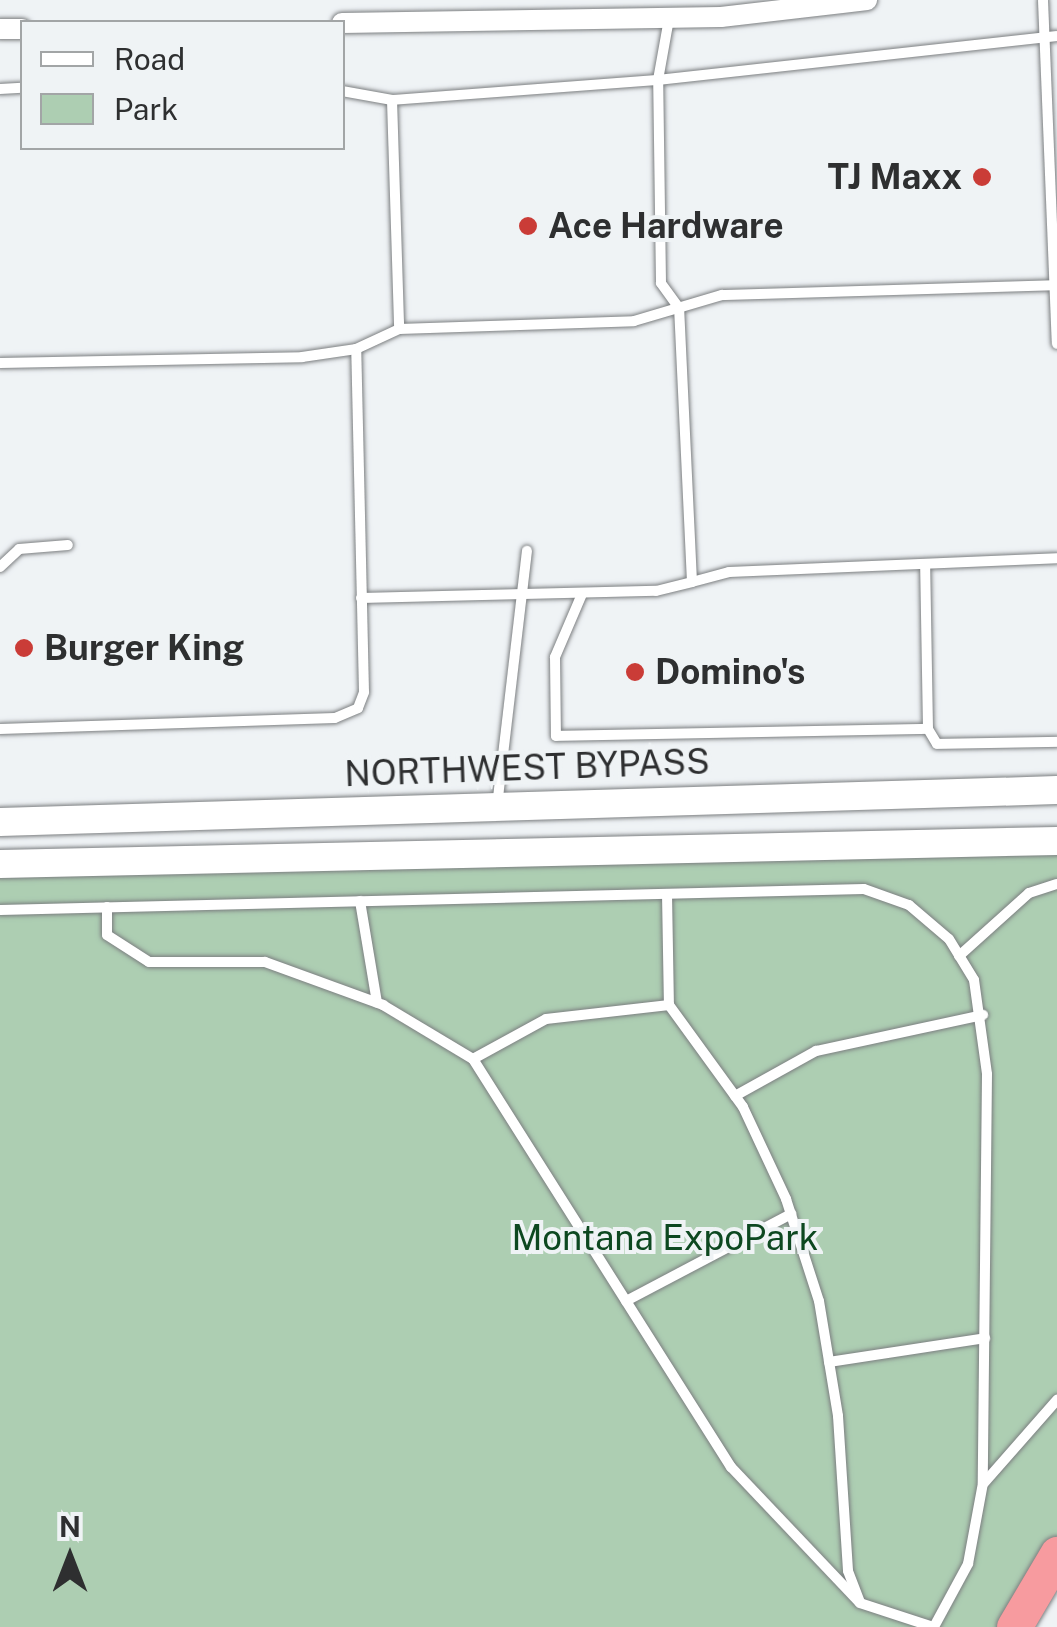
<!DOCTYPE html>
<html>
<head>
<meta charset="utf-8">
<style>
  body { margin:0 }
  #map { position:relative; width:1057px; height:1627px; overflow:hidden; background:#eff3f5; font-family:"Public Sans",sans-serif }
  div>[style] { position:absolute }
  .green>* { inset:0; background:#adceb2 }
  .roads { filter:drop-shadow(0 0 2px #7c7f81) drop-shadow(0 0 2px #7c7f81) }
  .lane>* { height:10px; margin:-5px; padding:0 5px; transform-origin:5px; border-radius:5px; background:#fff }
  .street>* { height:20px; margin:-10px; padding:0 10px; transform-origin:10px; border-radius:10px; background:#fff }
  .secondary>* { height:28px; margin:-14px; padding:0 14px; transform-origin:14px; border-radius:14px; background:#fff }
  .highway>* { height:35px; margin:-17.5px; padding:0 17.5px; transform-origin:17.5px; border-radius:17.5px; background:#f79b9f }
  .dots>* { width:28px; height:28px; translate:-50% -50%; box-sizing:border-box; border:5px solid #eff3f5; border-radius:50% }
  span { translate:-50% -50%; white-space:nowrap; text-align:center; line-height:1.15; -webkit-text-stroke:8px #eff3f5; paint-order:stroke }
  .poi-label { font-size:35px; color:#2e2f30; font-weight:700 }
  .right { translate:-100% -50%; text-align:right }
  .left { translate:0 -50%; text-align:left }
  .street-label { font-size:35px; color:#2e2f30 }
  .park-label { font-size:35px; color:#0d4820 }
  .legend { position:absolute; left:20px; top:20px; width:325px; height:130px; box-sizing:border-box; background:#eff3f5; border:2px solid #a2a5a6; margin:0; padding:12px 18px; list-style:none; font-size:30px; color:#2e2f30 }
  .legend li { display:flex; align-items:center; gap:20px; height:50px }
  .legend b { width:50px; border:2px solid #a2a5a6 }
  .north { position:absolute; left:20px; top:1507px; width:100px; height:100px; -webkit-text-stroke:8px #eff3f5; paint-order:stroke; rotate:0deg; font-size:28px; font-weight:700; line-height:40px; text-align:center; color:#2e2f30 }
  .north::after { content:''; display:block; margin:auto; width:35px; height:45px; background:#2e2f30; clip-path:polygon(50% 0,100% 100%,50% 72%,0 100%) }
</style>
</head>
<body>
<div id="map">
  <div class="green">
    <div style="clip-path:polygon(1057px 841px,1057px 1551px,1012px 1627px,0 1627px,0 864px)"></div>
  </div>
  <div class="roads">
    <div class="lane">
      <div style="left:1043px;top:0;width:344px;rotate:87.7deg"></div>
      <div style="left:0;top:89px;width:22px;rotate:-3deg"></div>
      <div style="left:342px;top:91px;width:51px;rotate:10.2deg"></div>
      <div style="left:392px;top:100px;width:229px;rotate:88.2deg"></div>
      <div style="left:392px;top:100px;width:267px;rotate:-4.3deg"></div>
      <div style="left:658px;top:80px;width:401px;rotate:-6.3deg"></div>
      <div style="left:0;top:363px;width:302px;rotate:-1.1deg"></div>
      <div style="left:302px;top:357px;width:55px;rotate:-8.4deg"></div>
      <div style="left:356px;top:349px;width:47px;rotate:-24.9deg"></div>
      <div style="left:399px;top:329px;width:235px;rotate:-1.9deg"></div>
      <div style="left:634px;top:321px;width:92px;rotate:-16.5deg"></div>
      <div style="left:722px;top:295px;width:335px;rotate:-1.7deg"></div>
      <div style="left:0;top:567px;width:26px;rotate:-43deg"></div>
      <div style="left:19px;top:549px;width:49px;rotate:-4.7deg"></div>
      <div style="left:692px;top:582px;width:38px;rotate:-15deg"></div>
      <div style="left:729px;top:572px;width:328px;rotate:-2.4deg"></div>
      <div style="left:582px;top:594px;width:69px;rotate:113.2deg"></div>
      <div style="left:555px;top:657px;width:79px;rotate:89.3deg"></div>
      <div style="left:556px;top:736px;width:372px;rotate:-1.1deg"></div>
      <div style="left:928px;top:729px;width:165px;rotate:-91deg"></div>
      <div style="left:361px;top:598px;width:295px;rotate:-1.4deg"></div>
      <div style="left:656px;top:591px;width:37px;rotate:-14deg"></div>
      <div style="left:692px;top:582px;width:274px;rotate:-92.7deg"></div>
      <div style="left:679px;top:308px;width:31px;rotate:-126deg"></div>
      <div style="left:661px;top:283px;width:203px;rotate:-90.8deg"></div>
      <div style="left:658px;top:80px;width:62px;rotate:-79.8deg"></div>
      <div style="left:0;top:729px;width:335px;rotate:-1.9deg"></div>
      <div style="left:335px;top:718px;width:25px;rotate:-23deg"></div>
      <div style="left:358px;top:708px;width:17px;rotate:-69deg"></div>
      <div style="left:364px;top:692px;width:343px;rotate:-91.3deg"></div>
      <div style="left:928px;top:729px;width:17px;rotate:59deg"></div>
      <div style="left:937px;top:744px;width:120px;rotate:-1deg"></div>
      <div style="left:497px;top:806px;width:257px;rotate:-83.3deg"></div>
      <div style="left:667px;top:894px;width:111px;rotate:89deg"></div>
      <div style="left:669px;top:1005px;width:126px;rotate:54deg"></div>
      <div style="left:743px;top:1107px;width:102px;rotate:64.9deg"></div>
      <div style="left:786px;top:1199px;width:107px;rotate:72.1deg"></div>
      <div style="left:819px;top:1301px;width:117px;rotate:80.6deg"></div>
      <div style="left:838px;top:1416px;width:155px;rotate:86.3deg"></div>
      <div style="left:848px;top:1571px;width:34px;rotate:69deg"></div>
      <div style="left:860px;top:1603px;width:77px;rotate:18.2deg"></div>
      <div style="left:360px;top:901px;width:103px;rotate:80.5deg"></div>
      <div style="left:107px;top:907px;width:28px;rotate:90deg"></div>
      <div style="left:107px;top:935px;width:50px;rotate:32.7deg"></div>
      <div style="left:149px;top:962px;width:116px"></div>
      <div style="left:265px;top:962px;width:126px;rotate:20deg"></div>
      <div style="left:383px;top:1005px;width:105px;rotate:31deg"></div>
      <div style="left:473px;top:1059px;width:483px;rotate:57.7deg"></div>
      <div style="left:731px;top:1467px;width:187px;rotate:46.5deg"></div>
      <div style="left:0;top:910px;width:864px;rotate:-1.39deg"></div>
      <div style="left:864px;top:889px;width:48px;rotate:19.6deg"></div>
      <div style="left:909px;top:905px;width:52px;rotate:40.4deg"></div>
      <div style="left:949px;top:939px;width:48px;rotate:58.6deg"></div>
      <div style="left:974px;top:980px;width:95px;rotate:82.1deg"></div>
      <div style="left:987px;top:1074px;width:409px;rotate:90.6deg"></div>
      <div style="left:983px;top:1483px;width:82px;rotate:100.5deg"></div>
      <div style="left:968px;top:1564px;width:72px;rotate:118.4deg"></div>
      <div style="left:959px;top:956px;width:94px;rotate:-42deg"></div>
      <div style="left:1029px;top:893px;width:29px;rotate:-18deg"></div>
      <div style="left:473px;top:1059px;width:83px;rotate:-28.7deg"></div>
      <div style="left:546px;top:1019px;width:124px;rotate:-6.5deg"></div>
      <div style="left:735px;top:1096px;width:93px;rotate:-29.1deg"></div>
      <div style="left:816px;top:1051px;width:171px;rotate:-12.2deg"></div>
      <div style="left:626px;top:1301px;width:187px;rotate:-27.8deg"></div>
      <div style="left:829px;top:1362px;width:158px;rotate:-8.7deg"></div>
      <div style="left:984px;top:1483px;width:111px;rotate:-48.7deg"></div>
    </div>
    <div class="street">
      <div style="left:342px;top:23px;width:379px;rotate:-0.9deg"></div>
      <div style="left:721px;top:17px;width:147px;rotate:-6.6deg"></div>
      <div style="left:0;top:29px;width:22px"></div>
    </div>
    <div class="secondary">
      <div style="left:0;top:822px;width:1057px;rotate:-1.73deg"></div>
      <div style="left:0;top:864px;width:1057px;rotate:-1.25deg"></div>
    </div>
    <div class="highway">
      <div style="left:1014px;top:1627px;width:85px;rotate:-59.5deg"></div>
    </div>
  </div>
  <div class="dots">
    <div style="left:982px;top:177px;background:#ca3c37"></div>
    <div style="left:528px;top:226px;background:#ca3c37"></div>
    <div style="left:24px;top:648px;background:#ca3c37"></div>
    <div style="left:635px;top:672px;background:#ca3c37"></div>
  </div>
  <div class="poi-label">
    <span class="right" style="left:962px;top:177px">TJ Maxx</span>
    <span class="left" style="left:548px;top:226px">Ace Hardware</span>
    <span class="left" style="left:44px;top:648px">Burger King</span>
    <span class="left" style="left:655px;top:672px">Domino's</span>
  </div>
  <div class="street-label">
    <span style="left:527px;top:768px;rotate:-2deg">NORTHWEST BYPASS</span>
  </div>
  <div class="park-label">
    <span style="left:665px;top:1238px">Montana ExpoPark</span>
  </div>
  <ul class="legend">
  <li><b style="height:12px;background:#fff"></b>Road</li>
  <li><b style="height:28px;background:#adceb2"></b>Park</li>
  </ul>
  <div class="north">N</div>
</div>
</body>
</html>
